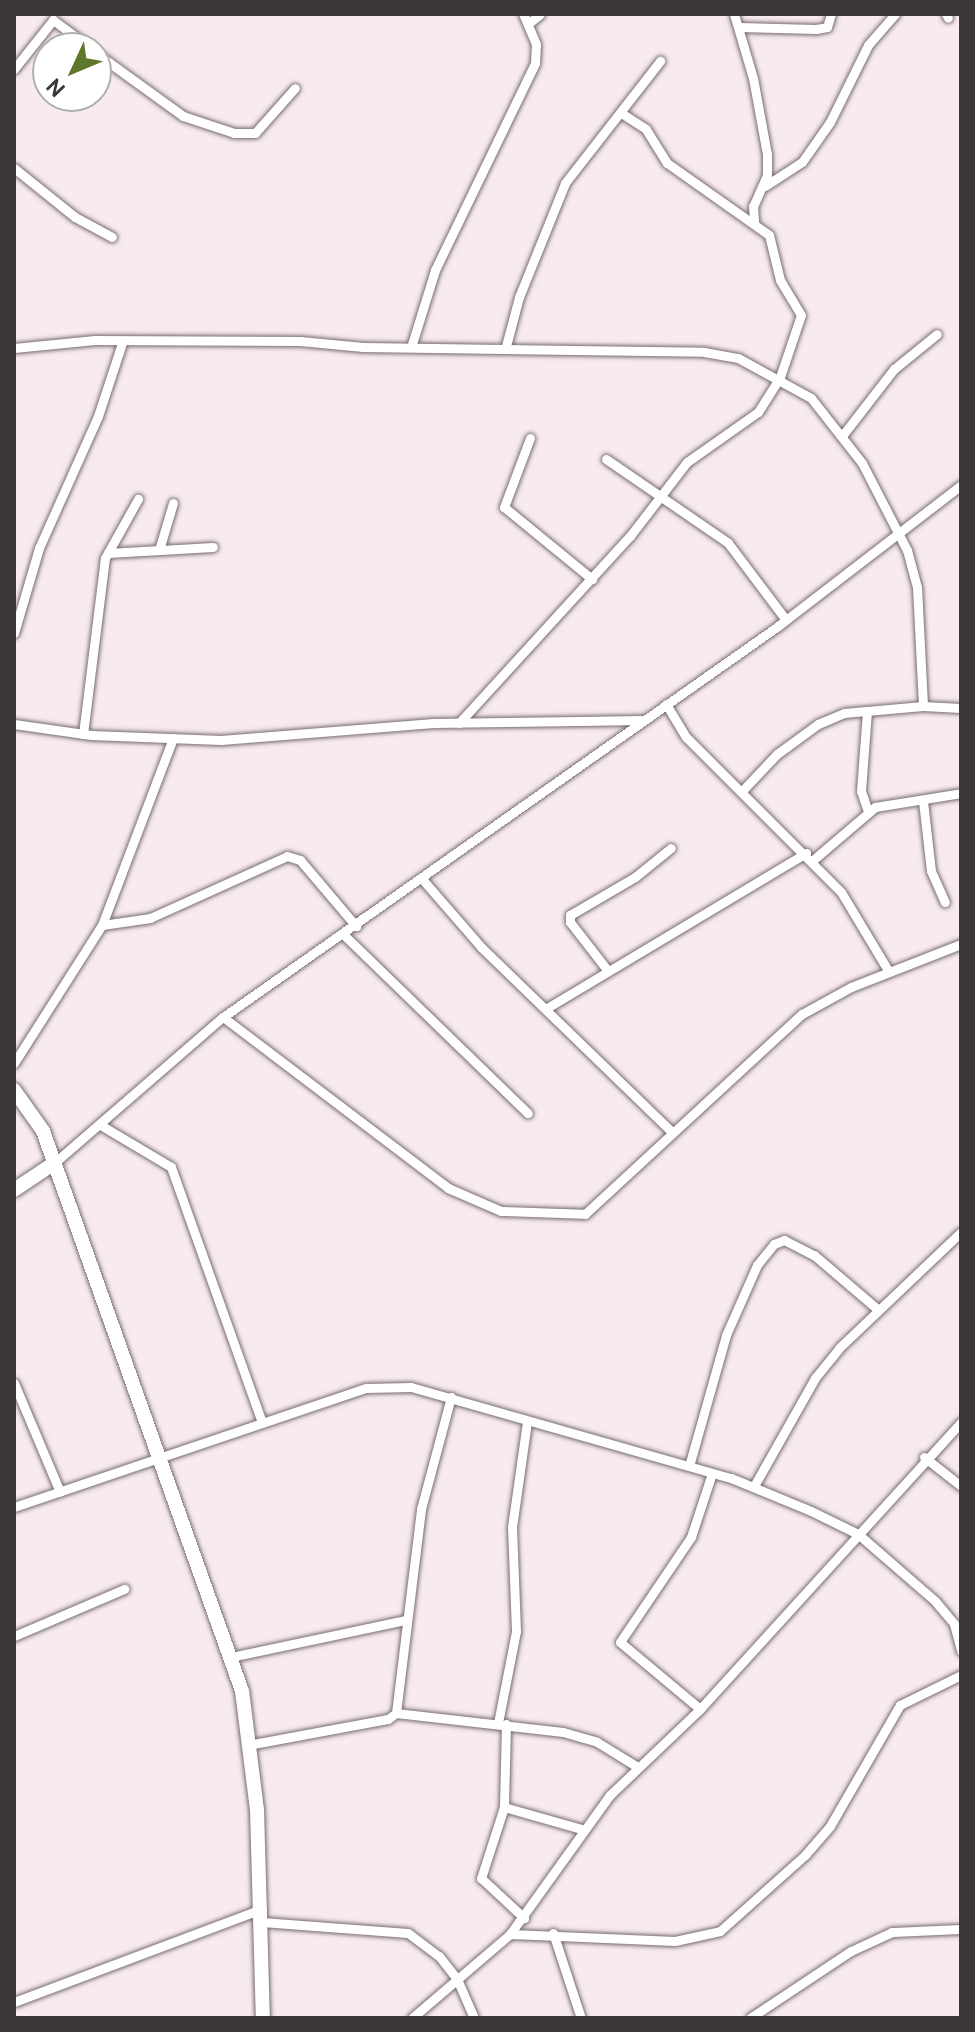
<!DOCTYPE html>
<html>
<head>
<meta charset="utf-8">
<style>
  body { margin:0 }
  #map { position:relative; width:975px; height:2032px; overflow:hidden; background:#f8eaf1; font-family:Cabin,sans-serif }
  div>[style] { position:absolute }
  .roads { filter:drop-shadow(0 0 2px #786c71) drop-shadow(0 0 2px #786c71) }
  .street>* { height:9px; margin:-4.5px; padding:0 4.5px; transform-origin:4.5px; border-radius:4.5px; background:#fff }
  .secondary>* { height:14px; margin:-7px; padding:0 7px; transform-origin:7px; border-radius:7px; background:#fff }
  span { translate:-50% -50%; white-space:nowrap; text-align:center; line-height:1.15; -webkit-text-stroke:8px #fff; paint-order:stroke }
  .frame { position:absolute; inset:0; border:16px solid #3c373a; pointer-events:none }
  .north { position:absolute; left:32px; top:32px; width:80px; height:80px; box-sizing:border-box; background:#fff; border:2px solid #b1afb0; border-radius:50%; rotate:226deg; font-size:22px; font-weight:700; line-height:32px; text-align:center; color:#3c373a }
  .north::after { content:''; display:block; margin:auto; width:28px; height:36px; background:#5e782b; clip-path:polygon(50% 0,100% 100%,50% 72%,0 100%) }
</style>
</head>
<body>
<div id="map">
  <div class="roads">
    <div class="street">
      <div style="left:734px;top:14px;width:67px;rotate:73.5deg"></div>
      <div style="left:753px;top:78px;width:77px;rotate:79.6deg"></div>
      <div style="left:767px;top:154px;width:21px;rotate:90deg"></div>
      <div style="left:767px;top:175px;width:34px;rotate:114deg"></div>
      <div style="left:753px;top:206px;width:16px;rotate:86deg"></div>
      <div style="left:946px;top:14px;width:4px;rotate:63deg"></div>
      <div style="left:529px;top:23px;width:14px;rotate:-39deg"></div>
      <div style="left:739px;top:27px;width:77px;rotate:1.5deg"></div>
      <div style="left:816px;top:29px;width:11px;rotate:-10deg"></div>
      <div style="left:827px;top:27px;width:14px;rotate:-73deg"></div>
      <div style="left:96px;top:53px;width:107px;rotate:35.9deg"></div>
      <div style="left:183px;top:116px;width:54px;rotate:18.4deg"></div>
      <div style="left:234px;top:133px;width:21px"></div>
      <div style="left:255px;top:133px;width:60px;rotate:-48.4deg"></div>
      <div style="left:14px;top:69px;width:63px;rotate:-51.5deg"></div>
      <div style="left:53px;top:20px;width:47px;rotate:36.4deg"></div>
      <div style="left:14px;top:168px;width:78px;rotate:38.8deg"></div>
      <div style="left:75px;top:217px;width:42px;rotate:28.4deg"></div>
      <div style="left:765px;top:186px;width:44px;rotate:-33deg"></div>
      <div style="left:802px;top:162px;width:49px;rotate:-55deg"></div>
      <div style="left:830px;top:122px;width:86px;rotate:-63.7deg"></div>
      <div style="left:868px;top:45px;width:41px;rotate:-48.9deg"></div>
      <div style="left:412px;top:344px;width:77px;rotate:-72.7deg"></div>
      <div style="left:435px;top:270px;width:230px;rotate:-64.2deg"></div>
      <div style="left:535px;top:63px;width:19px;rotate:-87deg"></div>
      <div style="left:536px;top:44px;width:33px;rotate:-113deg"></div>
      <div style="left:506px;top:346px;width:51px;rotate:-75.1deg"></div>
      <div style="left:519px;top:297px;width:123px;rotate:-68deg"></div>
      <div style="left:565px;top:183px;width:155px;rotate:-52.1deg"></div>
      <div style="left:14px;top:348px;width:81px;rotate:-5.6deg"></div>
      <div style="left:95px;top:340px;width:205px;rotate:0.3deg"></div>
      <div style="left:300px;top:341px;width:63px;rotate:5.4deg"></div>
      <div style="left:363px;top:347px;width:341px;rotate:0.8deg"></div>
      <div style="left:704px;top:352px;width:35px;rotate:10deg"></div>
      <div style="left:738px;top:358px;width:83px;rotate:28.7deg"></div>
      <div style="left:811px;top:398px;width:83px;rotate:51.9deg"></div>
      <div style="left:862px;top:463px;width:98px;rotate:62.7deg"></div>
      <div style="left:907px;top:550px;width:38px;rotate:75deg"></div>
      <div style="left:917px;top:587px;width:119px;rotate:87.1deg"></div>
      <div style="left:923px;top:706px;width:38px;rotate:3deg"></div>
      <div style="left:842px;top:436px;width:85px;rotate:-52.2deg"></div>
      <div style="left:894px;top:369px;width:55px;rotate:-39.1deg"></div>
      <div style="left:530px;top:438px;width:74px;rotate:110.6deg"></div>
      <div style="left:504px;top:507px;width:114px;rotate:39.3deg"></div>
      <div style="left:606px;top:459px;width:148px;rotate:34.5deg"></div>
      <div style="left:728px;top:543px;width:96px;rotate:53deg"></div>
      <div style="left:159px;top:550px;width:49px;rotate:-73.4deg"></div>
      <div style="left:108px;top:553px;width:105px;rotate:-3.3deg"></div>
      <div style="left:14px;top:633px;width:89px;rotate:-73.6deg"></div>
      <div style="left:39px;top:548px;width:145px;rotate:-65.9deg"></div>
      <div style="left:98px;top:416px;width:77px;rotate:-71.8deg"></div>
      <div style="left:666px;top:704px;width:39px;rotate:59deg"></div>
      <div style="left:686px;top:737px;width:219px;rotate:45deg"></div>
      <div style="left:841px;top:892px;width:93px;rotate:59deg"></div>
      <div style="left:867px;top:711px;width:80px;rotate:94.3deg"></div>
      <div style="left:861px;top:791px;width:21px;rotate:71deg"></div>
      <div style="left:459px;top:723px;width:253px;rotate:-47.6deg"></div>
      <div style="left:630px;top:536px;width:93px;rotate:-52.4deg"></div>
      <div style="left:687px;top:462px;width:87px;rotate:-35.2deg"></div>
      <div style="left:758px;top:412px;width:41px;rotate:-57.8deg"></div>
      <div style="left:780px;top:377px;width:65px;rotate:-71.3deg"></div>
      <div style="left:801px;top:315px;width:41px;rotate:-121deg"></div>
      <div style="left:780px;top:280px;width:46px;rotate:-103.7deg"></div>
      <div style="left:769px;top:235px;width:125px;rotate:-144.8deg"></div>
      <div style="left:667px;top:163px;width:40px;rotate:-122deg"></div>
      <div style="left:646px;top:129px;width:30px;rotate:-147deg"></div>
      <div style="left:14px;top:724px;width:78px;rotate:8.1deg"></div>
      <div style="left:91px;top:735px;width:130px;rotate:2.2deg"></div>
      <div style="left:221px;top:740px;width:213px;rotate:-4.6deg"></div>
      <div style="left:433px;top:723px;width:208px;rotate:-0.8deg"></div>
      <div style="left:83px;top:734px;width:177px;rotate:-82.9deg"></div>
      <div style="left:105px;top:558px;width:68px;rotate:-60.8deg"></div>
      <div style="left:742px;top:791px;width:51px;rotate:-46.6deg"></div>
      <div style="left:777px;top:754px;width:51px;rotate:-36.2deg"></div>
      <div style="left:818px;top:724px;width:28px;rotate:-23deg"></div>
      <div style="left:844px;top:713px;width:79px;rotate:-5.1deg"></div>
      <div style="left:923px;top:801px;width:70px;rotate:83.5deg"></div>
      <div style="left:931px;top:871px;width:34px;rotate:66deg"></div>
      <div style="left:813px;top:860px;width:82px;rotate:-40.5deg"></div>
      <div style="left:875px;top:807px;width:87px;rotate:-9.2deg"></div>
      <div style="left:423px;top:880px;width:89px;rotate:49.1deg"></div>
      <div style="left:481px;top:947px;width:264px;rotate:44.1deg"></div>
      <div style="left:102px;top:925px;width:49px;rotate:-8.3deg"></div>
      <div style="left:150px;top:918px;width:150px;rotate:-24.3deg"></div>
      <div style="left:287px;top:856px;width:14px;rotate:17deg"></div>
      <div style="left:300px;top:860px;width:87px;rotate:49.7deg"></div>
      <div style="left:344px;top:935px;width:256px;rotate:44.1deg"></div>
      <div style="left:608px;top:971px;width:62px;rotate:-127.8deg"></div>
      <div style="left:570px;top:922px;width:7px;rotate:-90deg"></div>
      <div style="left:570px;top:915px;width:75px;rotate:-30.3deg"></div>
      <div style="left:635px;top:877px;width:46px;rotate:-38.9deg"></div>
      <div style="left:547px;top:1008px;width:302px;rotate:-30.9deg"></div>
      <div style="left:223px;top:1017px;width:283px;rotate:37.2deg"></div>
      <div style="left:448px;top:1188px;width:58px;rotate:23.5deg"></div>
      <div style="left:501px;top:1211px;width:84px;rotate:2deg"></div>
      <div style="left:585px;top:1214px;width:295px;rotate:-42.7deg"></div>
      <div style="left:802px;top:1014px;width:56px;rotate:-28.9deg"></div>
      <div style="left:851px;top:987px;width:118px;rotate:-21.4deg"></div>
      <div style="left:14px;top:1063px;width:164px;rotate:-57.5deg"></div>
      <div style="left:102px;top:925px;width:200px;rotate:-69.2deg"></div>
      <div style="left:102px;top:1126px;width:80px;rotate:30.7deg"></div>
      <div style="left:171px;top:1167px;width:271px;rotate:70.4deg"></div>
      <div style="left:53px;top:1164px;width:225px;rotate:-40.9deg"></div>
      <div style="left:223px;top:1017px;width:679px;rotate:-35.16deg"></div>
      <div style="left:778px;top:626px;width:231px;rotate:-37.6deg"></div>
      <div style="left:14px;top:1383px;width:118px;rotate:67.1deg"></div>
      <div style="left:924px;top:1457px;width:47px;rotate:38.1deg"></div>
      <div style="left:689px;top:1466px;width:136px;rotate:-74.2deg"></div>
      <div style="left:726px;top:1335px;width:77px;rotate:-66.1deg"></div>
      <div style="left:757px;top:1265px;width:27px;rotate:-51deg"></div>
      <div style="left:774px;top:1244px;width:11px;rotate:-22deg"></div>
      <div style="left:784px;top:1240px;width:34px;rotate:27deg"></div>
      <div style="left:814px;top:1255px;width:82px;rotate:40.5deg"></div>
      <div style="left:754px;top:1486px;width:124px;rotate:-60.5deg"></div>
      <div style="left:815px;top:1378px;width:38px;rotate:-51deg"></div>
      <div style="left:839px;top:1348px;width:168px;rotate:-43.6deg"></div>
      <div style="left:14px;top:1507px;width:372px;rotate:-18.7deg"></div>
      <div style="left:366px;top:1388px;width:45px;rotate:-1.3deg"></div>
      <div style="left:411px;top:1387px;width:333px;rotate:15.9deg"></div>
      <div style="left:731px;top:1478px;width:87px;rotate:22.4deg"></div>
      <div style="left:811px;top:1511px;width:52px;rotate:26.1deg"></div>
      <div style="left:858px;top:1534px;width:102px;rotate:41deg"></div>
      <div style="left:935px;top:1601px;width:30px;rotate:50deg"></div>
      <div style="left:954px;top:1624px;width:28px;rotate:75deg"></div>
      <div style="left:14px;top:1636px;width:120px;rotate:-23.1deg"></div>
      <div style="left:231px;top:1657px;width:178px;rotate:-12deg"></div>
      <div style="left:700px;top:1709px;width:104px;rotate:-140.1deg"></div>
      <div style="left:620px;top:1642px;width:127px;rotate:-55.9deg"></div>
      <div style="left:691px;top:1537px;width:67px;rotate:-71.8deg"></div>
      <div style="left:396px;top:1713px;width:168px;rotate:6.5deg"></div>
      <div style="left:563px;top:1732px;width:35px;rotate:16deg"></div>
      <div style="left:597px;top:1742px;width:46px;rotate:31.6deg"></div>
      <div style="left:498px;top:1723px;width:94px;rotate:-78.9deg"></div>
      <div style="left:516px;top:1631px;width:104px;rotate:-92.2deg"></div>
      <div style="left:512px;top:1527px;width:107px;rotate:-81.9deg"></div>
      <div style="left:506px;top:1724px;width:83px;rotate:91.4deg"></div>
      <div style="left:504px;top:1807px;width:75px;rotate:107.9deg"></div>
      <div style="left:481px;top:1878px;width:59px;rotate:42.9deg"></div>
      <div style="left:253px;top:1744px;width:137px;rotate:-10.5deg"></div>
      <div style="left:388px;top:1719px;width:10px;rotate:-37deg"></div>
      <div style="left:396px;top:1713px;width:206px;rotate:-83deg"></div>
      <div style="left:421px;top:1509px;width:116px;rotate:-75deg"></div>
      <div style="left:504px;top:1807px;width:80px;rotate:15.9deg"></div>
      <div style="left:262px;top:1922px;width:146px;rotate:4.3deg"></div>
      <div style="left:408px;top:1933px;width:39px;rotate:37deg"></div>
      <div style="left:439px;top:1956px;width:29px;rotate:52deg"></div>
      <div style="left:457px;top:1979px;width:43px;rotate:66.4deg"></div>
      <div style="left:553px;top:1933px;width:89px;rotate:71.8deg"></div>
      <div style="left:510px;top:1934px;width:165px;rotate:2.4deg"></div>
      <div style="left:675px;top:1941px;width:46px;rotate:-12.5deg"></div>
      <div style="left:720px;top:1931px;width:114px;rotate:-41.8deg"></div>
      <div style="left:805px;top:1855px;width:38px;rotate:-49deg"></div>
      <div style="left:830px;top:1826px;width:140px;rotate:-60deg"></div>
      <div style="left:900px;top:1705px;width:68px;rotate:-26.2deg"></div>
      <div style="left:14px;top:2002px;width:265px;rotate:-20.6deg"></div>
      <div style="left:412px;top:2018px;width:129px;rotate:-40.6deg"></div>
      <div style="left:510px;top:1934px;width:171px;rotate:-54.3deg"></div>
      <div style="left:610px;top:1795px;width:124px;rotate:-43.7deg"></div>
      <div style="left:700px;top:1709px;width:388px;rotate:-47.7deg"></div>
      <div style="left:750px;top:2018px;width:121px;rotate:-33.6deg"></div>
      <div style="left:851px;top:1951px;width:45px;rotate:-24.9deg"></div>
      <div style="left:892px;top:1932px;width:69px;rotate:-2.5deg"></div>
    </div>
    <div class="secondary">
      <div style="left:14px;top:1090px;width:50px;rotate:54.7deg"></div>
      <div style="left:43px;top:1131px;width:594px;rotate:70.44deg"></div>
      <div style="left:242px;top:1691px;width:119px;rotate:82.8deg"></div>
      <div style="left:257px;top:1809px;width:209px;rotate:88.4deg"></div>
      <div style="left:14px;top:1190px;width:47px;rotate:-33.7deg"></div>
    </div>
  </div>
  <div class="frame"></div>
  <div class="north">N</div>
</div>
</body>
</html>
